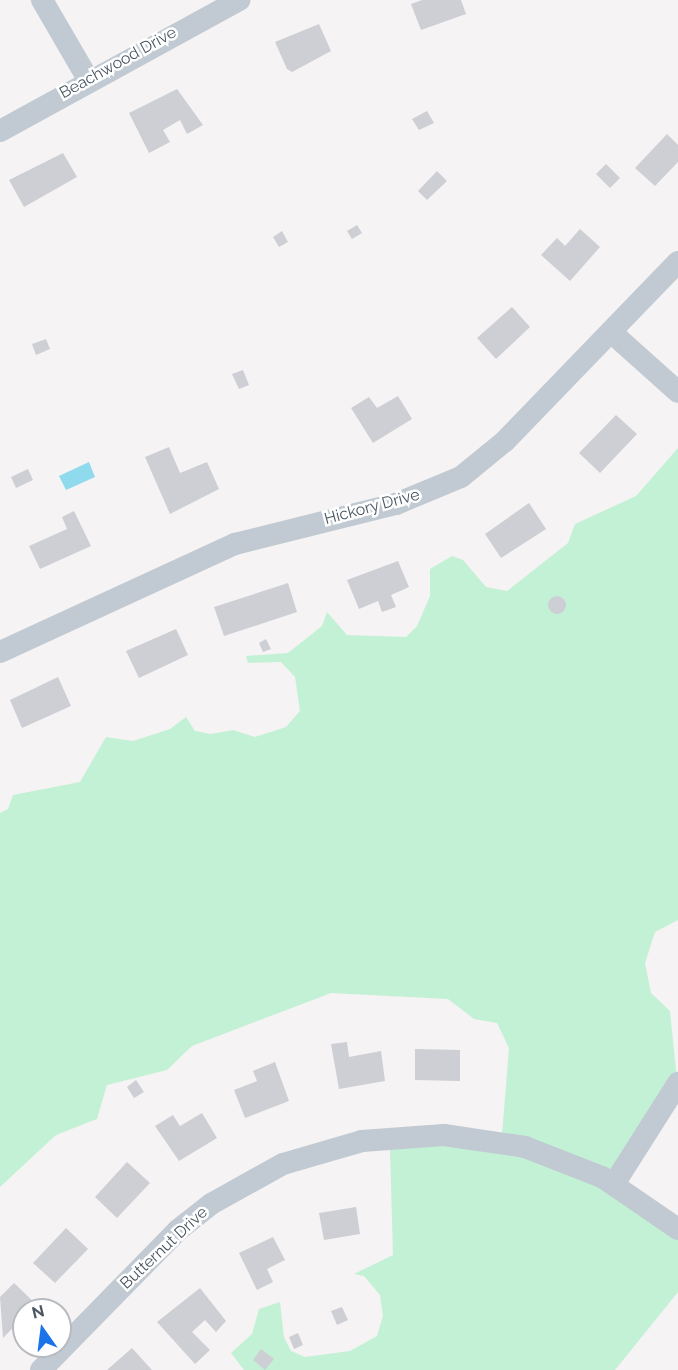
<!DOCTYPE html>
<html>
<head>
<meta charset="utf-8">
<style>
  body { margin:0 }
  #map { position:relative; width:678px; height:1370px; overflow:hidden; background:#f5f3f3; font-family:Raleway,sans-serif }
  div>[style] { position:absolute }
  .green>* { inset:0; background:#c3f1d5 }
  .water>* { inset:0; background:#90daee }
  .building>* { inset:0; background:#cdcfd5 }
  .round { border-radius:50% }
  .street>* { height:22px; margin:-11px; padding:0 11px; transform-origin:11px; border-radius:11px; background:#c1cad2 }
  span { translate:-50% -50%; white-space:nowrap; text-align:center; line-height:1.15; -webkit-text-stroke:5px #fff; paint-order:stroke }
  .street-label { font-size:16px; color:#4a5661 }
  .north { position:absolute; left:12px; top:1298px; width:60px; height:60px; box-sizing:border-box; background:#fff; border:2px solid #b7bbc0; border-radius:50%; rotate:346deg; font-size:16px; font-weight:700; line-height:24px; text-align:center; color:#4a5661 }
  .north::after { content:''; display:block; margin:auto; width:21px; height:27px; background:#1a73e8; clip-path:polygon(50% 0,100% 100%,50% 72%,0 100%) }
</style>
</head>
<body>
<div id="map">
  <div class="green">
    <div style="clip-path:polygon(678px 448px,678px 920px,655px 932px,645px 963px,651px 993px,670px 1011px,678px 1090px,623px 1180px,678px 1232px,678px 1292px,615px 1370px,244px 1370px,231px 1353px,252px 1334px,259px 1309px,280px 1302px,284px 1337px,291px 1351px,305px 1357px,350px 1351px,377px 1336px,383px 1316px,380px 1295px,364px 1276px,354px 1274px,393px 1255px,390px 1150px,433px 1144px,501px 1147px,509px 1048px,497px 1023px,474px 1019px,448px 999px,331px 993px,192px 1046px,167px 1070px,107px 1085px,97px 1119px,56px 1135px,0 1187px,0 813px,8px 809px,13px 795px,80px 782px,106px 737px,133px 741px,170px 729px,186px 717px,195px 731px,211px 734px,233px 730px,255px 737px,286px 727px,300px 711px,295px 677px,281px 662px,248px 663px,246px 656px,288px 653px,322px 626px,327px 612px,347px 635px,406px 637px,417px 626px,430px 596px,430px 569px,452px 556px,463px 560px,486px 587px,507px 591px,568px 543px,575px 524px,636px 496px)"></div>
  </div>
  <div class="water">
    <div style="clip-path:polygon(89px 462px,95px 477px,66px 490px,59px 476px)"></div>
  </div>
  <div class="building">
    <div style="clip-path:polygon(422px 0,461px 0,466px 14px,421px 30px,411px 4px)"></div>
    <div style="clip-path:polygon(319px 24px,331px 51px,292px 72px,287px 69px,275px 42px)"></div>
    <div style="clip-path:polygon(177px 89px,203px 125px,187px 134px,180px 120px,163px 130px,170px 142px,149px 153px,129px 113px)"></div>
    <div style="clip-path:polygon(427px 111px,434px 123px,419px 130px,412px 119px)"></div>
    <div style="clip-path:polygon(667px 134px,678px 145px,678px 162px,655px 186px,635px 168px)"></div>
    <div style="clip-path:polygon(63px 153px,77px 177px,24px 207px,9px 180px)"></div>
    <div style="clip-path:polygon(606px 164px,620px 178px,610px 188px,596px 174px)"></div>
    <div style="clip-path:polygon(437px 171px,447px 181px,427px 200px,418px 191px)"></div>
    <div style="clip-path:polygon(357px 225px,362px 233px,352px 239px,347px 231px)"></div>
    <div style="clip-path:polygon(580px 229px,600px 247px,570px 281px,541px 255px,557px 238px,565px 246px)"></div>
    <div style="clip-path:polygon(282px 231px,288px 242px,279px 247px,273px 237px)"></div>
    <div style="clip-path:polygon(512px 307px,530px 327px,496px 359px,477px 338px)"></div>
    <div style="clip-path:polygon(46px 339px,50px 349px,36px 355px,32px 344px)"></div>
    <div style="clip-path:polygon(243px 370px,249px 385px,239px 389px,232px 374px)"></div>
    <div style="clip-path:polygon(398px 396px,412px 419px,373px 443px,351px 408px,369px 397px,377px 408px)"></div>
    <div style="clip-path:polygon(616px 415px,637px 434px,600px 473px,579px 453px)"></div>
    <div style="clip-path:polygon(169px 447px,180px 473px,207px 462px,219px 489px,170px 514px,145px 457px)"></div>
    <div style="clip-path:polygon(28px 469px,33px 480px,16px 488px,11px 477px)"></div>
    <div style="clip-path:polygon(529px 503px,546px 529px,501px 558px,485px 534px)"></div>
    <div style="clip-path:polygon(74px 511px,91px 546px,40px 569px,29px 546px,67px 529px,62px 517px)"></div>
    <div style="clip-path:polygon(398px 561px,409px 587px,391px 595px,396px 607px,382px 612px,378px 601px,359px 609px,347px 580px)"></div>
    <div style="clip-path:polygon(288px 583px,297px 612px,224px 636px,214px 607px)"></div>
    <div class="round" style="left:548px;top:596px;width:18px;height:18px"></div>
    <div style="clip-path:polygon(176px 629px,188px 655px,139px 678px,126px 651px)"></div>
    <div style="clip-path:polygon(266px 639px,271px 649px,263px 652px,259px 643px)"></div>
    <div style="clip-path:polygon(58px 677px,71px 706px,22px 728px,10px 700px)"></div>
    <div style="clip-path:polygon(347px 1042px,349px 1057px,381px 1051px,385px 1081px,339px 1089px,331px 1044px)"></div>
    <div style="clip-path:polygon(415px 1049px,460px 1050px,460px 1081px,415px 1080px)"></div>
    <div style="clip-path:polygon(275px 1062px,289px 1101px,245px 1118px,234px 1090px,257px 1081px,253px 1071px)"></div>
    <div style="clip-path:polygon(136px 1080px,144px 1092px,134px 1098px,127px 1087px)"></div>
    <div style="clip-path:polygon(202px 1113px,217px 1138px,179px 1161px,155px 1126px,173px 1115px,180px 1126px)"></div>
    <div style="clip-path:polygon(127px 1162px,150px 1183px,117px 1218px,95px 1197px)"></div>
    <div style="clip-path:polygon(356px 1207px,360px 1234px,324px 1240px,319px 1213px)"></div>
    <div style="clip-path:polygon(66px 1228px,88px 1249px,55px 1283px,33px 1263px)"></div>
    <div style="clip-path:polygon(273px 1237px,285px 1260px,267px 1269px,273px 1282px,257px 1290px,239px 1253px)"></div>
    <div style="clip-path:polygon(14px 1283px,36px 1304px,3px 1338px,0 1297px)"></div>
    <div style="clip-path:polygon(200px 1288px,226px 1321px,216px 1332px,205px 1320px,192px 1332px,210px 1350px,195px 1364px,157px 1322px)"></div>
    <div style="clip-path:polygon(342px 1307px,348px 1320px,337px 1325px,331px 1311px)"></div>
    <div style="clip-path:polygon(298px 1333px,303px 1345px,294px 1349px,289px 1337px)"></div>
    <div style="clip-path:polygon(132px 1348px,152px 1370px,107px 1370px)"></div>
    <div style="clip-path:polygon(261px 1349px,274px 1359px,265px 1370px,253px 1360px)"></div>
  </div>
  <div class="street">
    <div style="left:42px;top:0;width:91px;rotate:59.8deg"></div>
    <div style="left:0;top:131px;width:273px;rotate:-28.7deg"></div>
    <div style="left:611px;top:332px;width:90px;rotate:41.8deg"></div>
    <div style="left:0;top:652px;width:259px;rotate:-24.7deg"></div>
    <div style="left:235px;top:544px;width:166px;rotate:-14deg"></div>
    <div style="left:396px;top:504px;width:70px;rotate:-22.6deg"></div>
    <div style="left:461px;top:477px;width:57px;rotate:-39.3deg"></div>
    <div style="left:505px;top:441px;width:249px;rotate:-46deg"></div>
    <div style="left:614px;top:1184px;width:120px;rotate:-57.6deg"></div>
    <div style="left:41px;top:1370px;width:196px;rotate:-45.6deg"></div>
    <div style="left:178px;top:1230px;width:42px;rotate:-38.2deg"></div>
    <div style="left:211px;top:1204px;width:82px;rotate:-29.1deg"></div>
    <div style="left:283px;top:1164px;width:82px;rotate:-16.2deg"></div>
    <div style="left:362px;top:1141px;width:82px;rotate:-4.2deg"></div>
    <div style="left:444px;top:1135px;width:82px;rotate:8.4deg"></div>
    <div style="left:525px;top:1147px;width:83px;rotate:21.3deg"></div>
    <div style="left:602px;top:1177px;width:92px;rotate:34.4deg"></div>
  </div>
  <div class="street-label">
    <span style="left:118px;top:63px;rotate:-29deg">Beachwood Drive</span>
    <span style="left:372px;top:507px;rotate:-15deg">Hickory Drive</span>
    <span style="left:164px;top:1248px;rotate:-43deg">Butternut Drive</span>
  </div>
  <div class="north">N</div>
</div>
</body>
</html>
